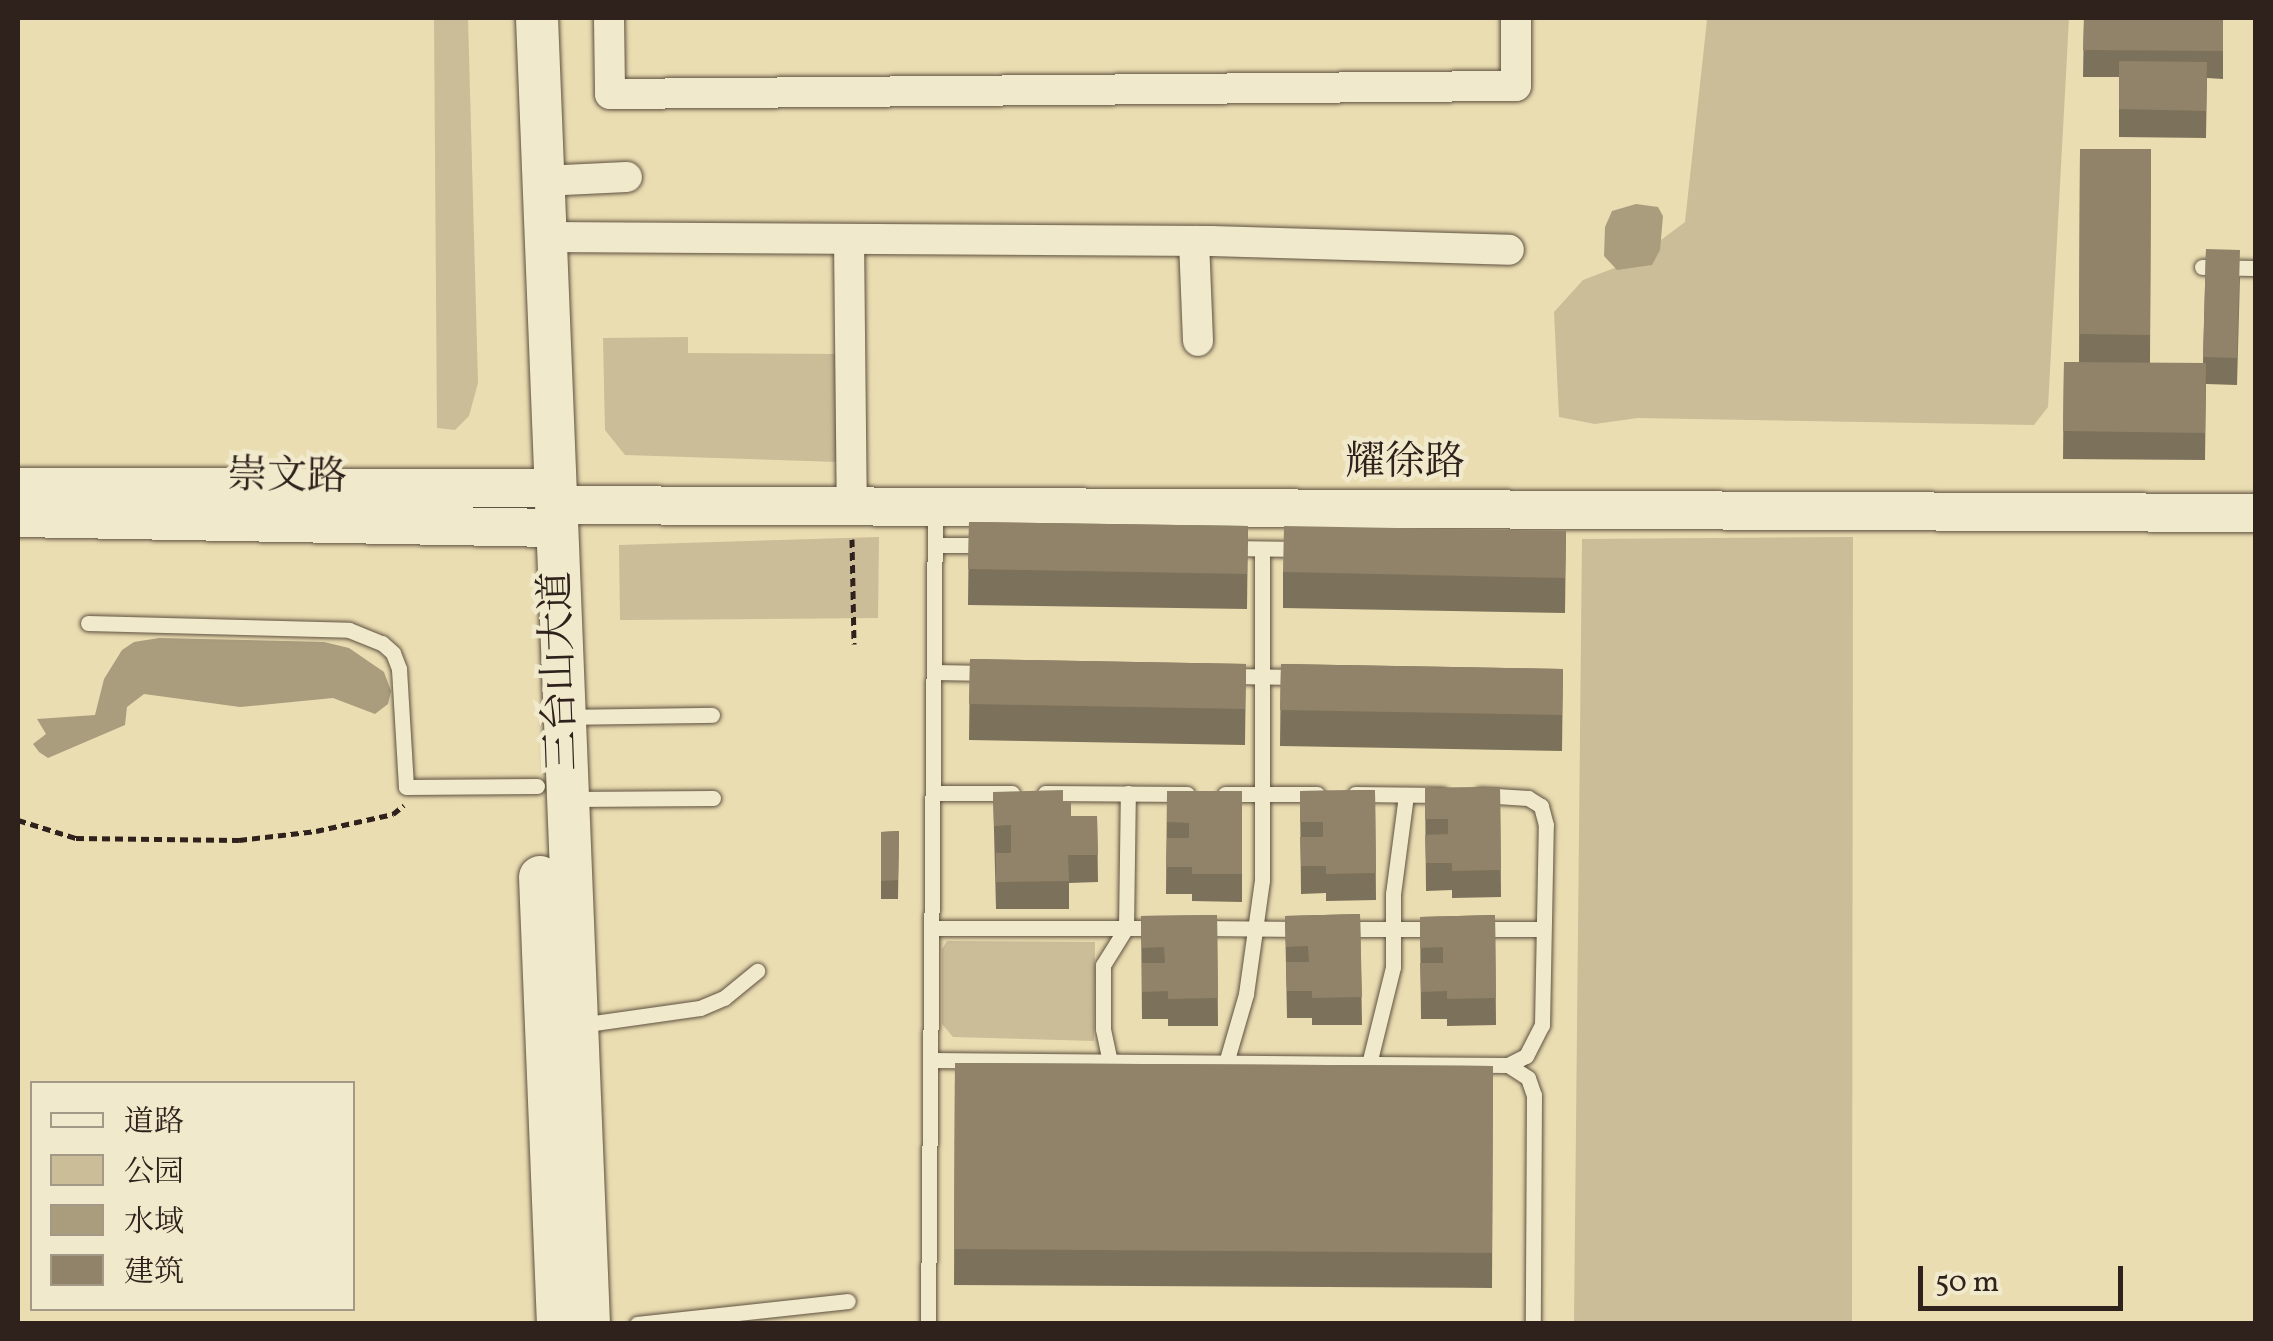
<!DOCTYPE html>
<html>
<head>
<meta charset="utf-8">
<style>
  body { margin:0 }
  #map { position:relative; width:2273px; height:1341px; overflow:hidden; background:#eaddb1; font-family:Vollkorn,"Noto Serif SC",serif }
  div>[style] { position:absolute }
  .green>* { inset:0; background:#cabd98 }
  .water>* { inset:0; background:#aa9d7e }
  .path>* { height:5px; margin-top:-2.5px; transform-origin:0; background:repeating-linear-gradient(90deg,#2f221c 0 8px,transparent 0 13px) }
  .roads { filter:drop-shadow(0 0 2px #5e5141) drop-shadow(0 0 2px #5e5141) }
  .service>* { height:15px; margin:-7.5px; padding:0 7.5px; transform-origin:7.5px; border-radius:7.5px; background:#f1e9cc }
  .minor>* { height:30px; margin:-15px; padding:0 15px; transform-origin:15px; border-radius:15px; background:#f1e9cc }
  .tertiary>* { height:38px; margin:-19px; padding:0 19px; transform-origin:19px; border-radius:19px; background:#f1e9cc }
  .secondary>* { height:42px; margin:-21px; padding:0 21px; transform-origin:21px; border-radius:21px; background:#f1e9cc }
  .wall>* { inset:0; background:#7c715a }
  .building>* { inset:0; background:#908369 }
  span { translate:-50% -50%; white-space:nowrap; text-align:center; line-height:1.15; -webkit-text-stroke:9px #f1e9cc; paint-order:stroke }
  .street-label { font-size:40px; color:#2f221c }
  .frame { position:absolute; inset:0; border:20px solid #2f221c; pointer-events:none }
  .legend { position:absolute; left:30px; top:1081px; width:325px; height:230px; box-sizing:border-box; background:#f1e9cc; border:2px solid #a39986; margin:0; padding:12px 18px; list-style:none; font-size:30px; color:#2f221c }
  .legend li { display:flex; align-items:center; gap:20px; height:50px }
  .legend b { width:50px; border:2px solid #a39986 }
  .scale { position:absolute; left:1918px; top:1266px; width:205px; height:45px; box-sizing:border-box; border:5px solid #2f221c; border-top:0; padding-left:12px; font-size:30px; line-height:35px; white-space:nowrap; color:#2f221c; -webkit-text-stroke:8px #f1e9cc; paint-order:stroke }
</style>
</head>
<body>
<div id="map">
  <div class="green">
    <div style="clip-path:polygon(434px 18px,468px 18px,478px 383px,469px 416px,455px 430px,437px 428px)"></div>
    <div style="clip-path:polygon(1678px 18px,2069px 18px,2048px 407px,2034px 425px,1638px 418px,1595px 424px,1559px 417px,1554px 312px,1583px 280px,1633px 261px,1685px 222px,1707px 20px)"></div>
    <div style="clip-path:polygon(688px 337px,688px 353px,838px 354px,838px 462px,625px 455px,605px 430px,603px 338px)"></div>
    <div style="clip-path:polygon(879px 537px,878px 618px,620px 620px,619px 545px)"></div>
    <div style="clip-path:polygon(1853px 537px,1852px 1323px,1574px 1323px,1582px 539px)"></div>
    <div style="clip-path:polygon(947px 941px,1095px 942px,1094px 1041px,953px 1037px,942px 1024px,942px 949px)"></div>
  </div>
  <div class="water">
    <div style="clip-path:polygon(1636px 204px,1658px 207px,1663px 216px,1660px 250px,1652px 265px,1617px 270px,1604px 256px,1605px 227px,1612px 211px)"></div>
    <div style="clip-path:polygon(159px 638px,324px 642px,349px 648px,384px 672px,391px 691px,388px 704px,375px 714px,333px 698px,240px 707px,144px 694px,127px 707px,125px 725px,48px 758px,39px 752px,33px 744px,46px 734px,37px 719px,95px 715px,104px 679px,122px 650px,134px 642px)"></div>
  </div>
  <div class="path">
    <div style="left:852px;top:539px;width:105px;rotate:88.9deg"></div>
    <div style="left:18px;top:820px;width:61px;rotate:17.2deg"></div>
    <div style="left:76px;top:838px;width:163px;rotate:0.7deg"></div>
    <div style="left:239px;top:840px;width:78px;rotate:-6.7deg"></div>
    <div style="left:316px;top:831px;width:79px;rotate:-12.4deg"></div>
    <div style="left:393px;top:814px;width:14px;rotate:-39deg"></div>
  </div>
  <div class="roads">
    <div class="service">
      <div style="left:2202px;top:267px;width:54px;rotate:1.1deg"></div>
      <div style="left:935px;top:545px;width:51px"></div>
      <div style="left:1229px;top:548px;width:72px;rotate:0.8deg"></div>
      <div style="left:88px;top:623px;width:261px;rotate:1.5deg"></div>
      <div style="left:349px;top:630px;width:35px;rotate:22deg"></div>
      <div style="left:382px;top:643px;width:15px;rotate:42deg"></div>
      <div style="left:393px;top:653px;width:17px;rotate:69deg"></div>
      <div style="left:399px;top:669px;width:118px;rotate:86.6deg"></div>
      <div style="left:406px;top:787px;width:131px;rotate:-0.4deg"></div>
      <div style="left:934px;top:672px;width:56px;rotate:1deg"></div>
      <div style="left:1228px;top:676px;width:72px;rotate:0.8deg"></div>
      <div style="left:567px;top:717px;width:145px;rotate:-0.8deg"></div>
      <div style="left:933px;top:793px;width:79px"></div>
      <div style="left:1045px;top:793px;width:142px;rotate:0.4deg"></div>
      <div style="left:1225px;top:794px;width:92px"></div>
      <div style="left:1355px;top:794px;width:87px;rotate:0.7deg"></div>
      <div style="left:571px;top:799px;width:142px;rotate:-0.4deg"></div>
      <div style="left:932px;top:928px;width:226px"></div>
      <div style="left:1201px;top:928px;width:102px;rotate:0.6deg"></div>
      <div style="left:1341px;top:929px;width:97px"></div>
      <div style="left:1476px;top:929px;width:67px"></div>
      <div style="left:580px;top:1025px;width:121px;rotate:-8.1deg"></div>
      <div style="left:700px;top:1008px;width:26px;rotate:-23deg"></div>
      <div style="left:724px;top:998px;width:43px;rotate:-39.3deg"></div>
      <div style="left:930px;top:1060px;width:578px;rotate:0.5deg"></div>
      <div style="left:1508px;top:1065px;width:20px;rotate:-27deg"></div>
      <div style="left:1526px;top:1056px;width:35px;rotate:-63deg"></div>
      <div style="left:1542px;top:1025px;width:200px;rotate:-88.9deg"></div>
      <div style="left:1546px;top:825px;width:20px;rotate:-105deg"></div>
      <div style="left:1541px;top:806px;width:15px;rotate:-148deg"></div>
      <div style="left:1528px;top:798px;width:48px;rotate:-176.4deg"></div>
      <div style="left:1110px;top:1062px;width:34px;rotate:-102deg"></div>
      <div style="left:1103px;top:1029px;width:64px;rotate:-90deg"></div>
      <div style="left:1103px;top:965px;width:44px;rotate:-58.1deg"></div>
      <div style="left:1126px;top:928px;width:135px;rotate:-89.2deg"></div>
      <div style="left:1226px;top:1063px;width:72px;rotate:-73.8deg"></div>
      <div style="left:1246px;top:994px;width:115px;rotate:-82deg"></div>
      <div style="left:1262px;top:880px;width:331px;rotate:-90deg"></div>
      <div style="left:1369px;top:1064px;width:100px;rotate:-76.1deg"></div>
      <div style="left:1393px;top:967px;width:73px;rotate:-90deg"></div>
      <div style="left:1393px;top:894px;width:100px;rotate:-82.5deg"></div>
      <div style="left:1508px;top:1065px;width:24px;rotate:33deg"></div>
      <div style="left:1528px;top:1078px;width:18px;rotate:71deg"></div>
      <div style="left:1534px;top:1095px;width:229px;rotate:90.3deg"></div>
      <div style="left:637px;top:1324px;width:212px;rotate:-6.2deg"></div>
      <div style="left:928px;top:1324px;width:816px;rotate:-89.51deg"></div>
    </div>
    <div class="minor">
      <div style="left:609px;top:18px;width:76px;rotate:89.2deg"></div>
      <div style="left:610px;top:94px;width:906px;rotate:-0.51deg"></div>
      <div style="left:1516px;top:86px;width:68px;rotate:-90deg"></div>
      <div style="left:542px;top:181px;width:85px;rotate:-2.7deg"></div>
      <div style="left:544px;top:237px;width:667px;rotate:0.34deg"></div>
      <div style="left:1211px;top:241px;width:298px;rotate:1.7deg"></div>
      <div style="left:849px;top:239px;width:267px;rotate:89.4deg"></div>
      <div style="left:1194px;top:241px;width:100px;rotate:87.7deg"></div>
    </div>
    <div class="tertiary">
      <div style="left:18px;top:487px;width:536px;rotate:0.11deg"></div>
      <div style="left:554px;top:505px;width:1702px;rotate:0.27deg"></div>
      <div style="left:18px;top:518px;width:537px;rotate:1.07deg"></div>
    </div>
    <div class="secondary">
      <div style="left:537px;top:18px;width:1307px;rotate:87.72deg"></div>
      <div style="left:540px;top:877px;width:447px;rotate:87.7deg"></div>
    </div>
  </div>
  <div class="wall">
    <div style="clip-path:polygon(2084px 18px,2223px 19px,2223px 79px,2207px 78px,2206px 138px,2119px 137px,2119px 77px,2083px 77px)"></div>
    <div style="clip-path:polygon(2080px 149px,2151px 149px,2150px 363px,2203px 363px,2206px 249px,2240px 277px,2237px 385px,2206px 384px,2205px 460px,2063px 459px,2064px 362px,2079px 362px)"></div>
    <div style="clip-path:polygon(969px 522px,1248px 526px,1247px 609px,968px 605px)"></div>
    <div style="clip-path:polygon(1566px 531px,1565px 613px,1283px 608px,1283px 572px)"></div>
    <div style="clip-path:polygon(970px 659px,1246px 664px,1245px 745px,969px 740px)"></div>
    <div style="clip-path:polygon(1281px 664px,1563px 669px,1562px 751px,1280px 746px)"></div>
    <div style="clip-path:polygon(1500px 787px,1501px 897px,1452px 898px,1452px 890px,1426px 891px,1425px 788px)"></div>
    <div style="clip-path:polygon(1375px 790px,1376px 900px,1326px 901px,1326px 893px,1301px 894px,1300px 791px)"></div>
    <div style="clip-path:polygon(1167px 791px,1242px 791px,1242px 902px,1192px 901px,1192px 894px,1166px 894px)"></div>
    <div style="clip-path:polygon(993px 792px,1063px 801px,1071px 816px,1097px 816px,1098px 882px,1069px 883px,1069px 909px,996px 909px)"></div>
    <div style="clip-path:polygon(899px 831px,898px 899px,881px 899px,881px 832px)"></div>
    <div style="clip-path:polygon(1360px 914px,1362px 1025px,1312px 1025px,1312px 1018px,1287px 1018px,1285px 916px)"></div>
    <div style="clip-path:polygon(1217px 915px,1218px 1026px,1168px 1026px,1168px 1019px,1142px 1019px,1141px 916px)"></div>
    <div style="clip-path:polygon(1495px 915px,1496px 1025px,1447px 1026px,1447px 1019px,1421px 1019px,1420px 917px)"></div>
    <div style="clip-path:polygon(955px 1063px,1493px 1066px,1492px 1288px,954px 1285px)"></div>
  </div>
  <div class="building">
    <div style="clip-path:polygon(2084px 18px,2223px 19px,2223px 51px,2083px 50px)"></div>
    <div style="clip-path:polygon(2119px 61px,2207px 62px,2206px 111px,2119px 109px)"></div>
    <div style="clip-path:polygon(2080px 149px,2151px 149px,2150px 335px,2079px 334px)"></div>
    <div style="clip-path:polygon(2206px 249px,2240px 250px,2237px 358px,2203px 357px)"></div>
    <div style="clip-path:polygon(2064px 362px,2206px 363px,2205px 433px,2063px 431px)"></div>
    <div style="clip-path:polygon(969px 522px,1248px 526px,1247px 574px,968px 569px)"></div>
    <div style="clip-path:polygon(1284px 526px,1566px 531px,1565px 578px,1283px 572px)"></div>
    <div style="clip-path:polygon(970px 659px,1246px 664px,1245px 709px,969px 704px)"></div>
    <div style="clip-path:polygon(1281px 664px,1563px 669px,1562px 715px,1280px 710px)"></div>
    <div style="clip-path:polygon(1500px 787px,1501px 870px,1452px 871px,1452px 863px,1426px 863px,1425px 835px,1448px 834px,1448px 819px,1425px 819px,1425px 788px)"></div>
    <div style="clip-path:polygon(1063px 790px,1063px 801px,1071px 801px,1071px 816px,1097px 816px,1098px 855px,1068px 855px,1069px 881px,996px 882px,996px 853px,1011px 853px,1011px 825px,994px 826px,993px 792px)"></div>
    <div style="clip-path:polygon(1375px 790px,1376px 873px,1326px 874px,1326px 866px,1301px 866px,1300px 837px,1323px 837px,1323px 822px,1300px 822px,1300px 791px)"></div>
    <div style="clip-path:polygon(1167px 791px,1242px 791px,1242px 874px,1192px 874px,1192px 867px,1166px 867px,1167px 838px,1189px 838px,1189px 823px,1167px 822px)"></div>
    <div style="clip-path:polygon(899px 831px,898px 880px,881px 881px,881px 832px)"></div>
    <div style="clip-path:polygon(1360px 914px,1362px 997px,1312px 998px,1312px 991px,1287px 991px,1286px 962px,1309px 962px,1308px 946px,1286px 947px,1285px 916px)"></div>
    <div style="clip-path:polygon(1217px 915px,1218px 998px,1168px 999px,1168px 991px,1142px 992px,1142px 963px,1165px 963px,1164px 947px,1142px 948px,1141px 916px)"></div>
    <div style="clip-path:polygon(1495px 915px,1496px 998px,1447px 999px,1447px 991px,1421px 992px,1420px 963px,1443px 963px,1443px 947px,1420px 948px,1420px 917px)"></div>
    <div style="clip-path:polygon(955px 1063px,1493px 1066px,1492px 1253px,954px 1249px)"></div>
  </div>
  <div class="street-label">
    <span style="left:1405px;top:464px">耀徐路</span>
    <span style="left:287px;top:478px;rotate:1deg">崇文路</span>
    <span style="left:561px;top:671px;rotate:-92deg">三台山大道</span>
  </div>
  <div class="frame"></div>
  <ul class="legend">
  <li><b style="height:12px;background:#f1e9cc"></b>道路</li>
  <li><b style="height:28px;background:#cabd98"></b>公园</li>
  <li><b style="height:28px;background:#aa9d7e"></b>水域</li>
  <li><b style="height:28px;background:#908369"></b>建筑</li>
  </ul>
  <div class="scale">50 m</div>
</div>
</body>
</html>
